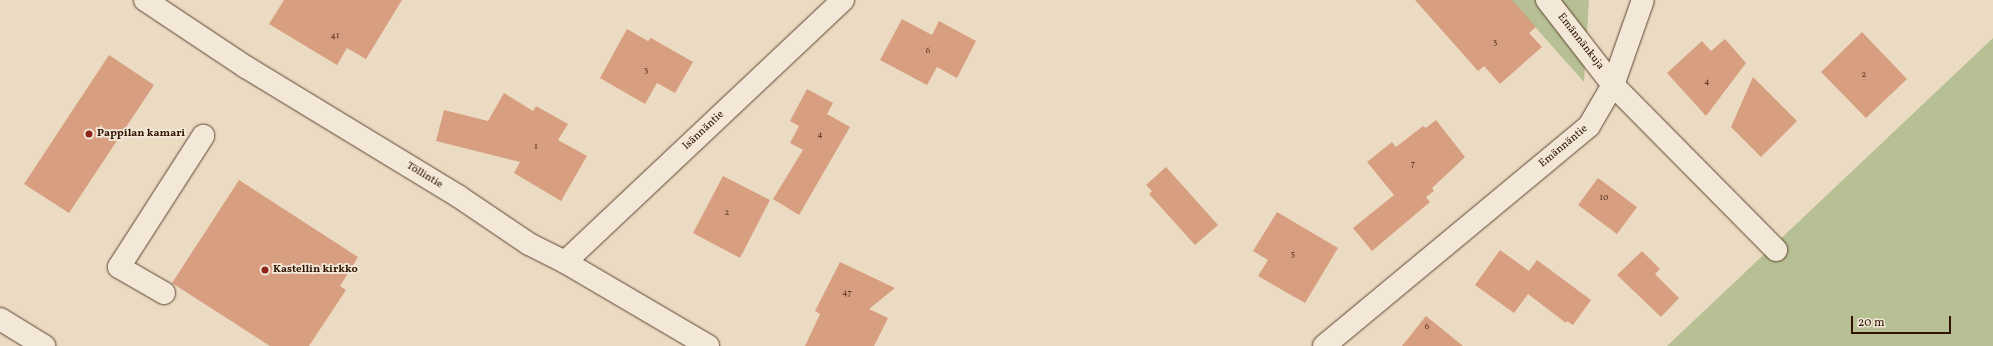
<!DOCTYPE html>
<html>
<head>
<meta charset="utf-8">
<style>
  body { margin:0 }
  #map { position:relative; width:1993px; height:346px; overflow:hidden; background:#ecdbc3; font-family:Vollkorn,serif }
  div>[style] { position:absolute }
  .green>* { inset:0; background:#b7c094 }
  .building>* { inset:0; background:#d79e80 }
  .roads { filter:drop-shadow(0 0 1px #5e4431) drop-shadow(0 0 1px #5e4431) }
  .pedestrian>* { height:22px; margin:-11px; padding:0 11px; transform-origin:11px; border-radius:11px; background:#f3e8d8 }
  .minor>* { height:22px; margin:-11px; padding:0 11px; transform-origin:11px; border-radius:11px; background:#f3e8d8 }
  .secondary>* { height:22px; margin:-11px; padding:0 11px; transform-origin:11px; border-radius:11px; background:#f3e8d8 }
  .dots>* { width:11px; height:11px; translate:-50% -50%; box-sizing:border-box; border:2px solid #f3e8d8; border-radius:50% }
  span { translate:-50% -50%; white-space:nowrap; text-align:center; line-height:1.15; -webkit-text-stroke:3.5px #f3e8d8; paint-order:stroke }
  .number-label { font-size:9px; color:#593520 }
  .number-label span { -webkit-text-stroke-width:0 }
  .street-label { font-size:11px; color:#2f1200 }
  .poi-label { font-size:11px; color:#2f1200; font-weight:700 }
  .left { translate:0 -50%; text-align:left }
  .scale { position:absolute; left:1851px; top:316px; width:100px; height:18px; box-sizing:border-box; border:2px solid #2f1200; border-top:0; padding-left:5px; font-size:12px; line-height:14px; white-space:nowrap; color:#2f1200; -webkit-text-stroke:3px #f3e8d8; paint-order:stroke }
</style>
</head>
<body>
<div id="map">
  <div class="green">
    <div style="clip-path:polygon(1511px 0,1589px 0,1584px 82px)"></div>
    <div style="clip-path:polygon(1993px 38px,1993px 346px,1667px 346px)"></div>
  </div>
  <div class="building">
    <div style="clip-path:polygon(284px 0,402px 0,366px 59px,347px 48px,337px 65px,269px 24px)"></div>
    <div style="clip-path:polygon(1415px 0,1512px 0,1536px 27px,1529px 33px,1542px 47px,1500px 84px,1484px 66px,1478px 71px)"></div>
    <div style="clip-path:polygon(902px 19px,932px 35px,939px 21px,976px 41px,957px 78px,937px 67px,927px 85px,880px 60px)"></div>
    <div style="clip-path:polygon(627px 29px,648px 41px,651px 38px,693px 62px,675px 93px,657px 83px,645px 104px,600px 78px)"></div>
    <div style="clip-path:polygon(1862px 32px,1907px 79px,1866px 118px,1821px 72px)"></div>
    <div style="clip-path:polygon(1725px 39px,1746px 63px,1706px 116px,1667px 73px,1702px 41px,1711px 51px)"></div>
    <div style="clip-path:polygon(109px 55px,154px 85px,69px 213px,24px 184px)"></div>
    <div style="clip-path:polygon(1753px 77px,1797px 121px,1761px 157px,1731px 127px)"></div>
    <div style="clip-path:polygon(807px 89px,833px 103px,827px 114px,850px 127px,799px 215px,773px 199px,803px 150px,790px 143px,799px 126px,790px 121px)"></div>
    <div style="clip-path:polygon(504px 93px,533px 111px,536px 106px,568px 124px,558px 140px,587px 156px,561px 201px,514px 173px,520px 162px,436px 141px,444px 110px,488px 121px)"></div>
    <div style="clip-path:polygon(1436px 120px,1465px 157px,1432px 188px,1434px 191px,1426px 197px,1430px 202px,1372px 251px,1353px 228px,1394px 195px,1367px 162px,1392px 142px,1396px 147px,1423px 126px,1426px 128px)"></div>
    <div style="clip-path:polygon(1166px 167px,1218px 225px,1195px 245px,1149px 194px,1152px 191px,1146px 185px)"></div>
    <div style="clip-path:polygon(723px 176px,770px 200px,740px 258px,693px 233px)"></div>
    <div style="clip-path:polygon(1598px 178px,1637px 207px,1617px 234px,1578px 205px)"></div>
    <div style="clip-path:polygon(239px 180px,358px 257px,340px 286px,346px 290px,309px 346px,270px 346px,172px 283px)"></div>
    <div style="clip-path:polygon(1277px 212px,1338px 248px,1305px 303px,1258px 276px,1268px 260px,1253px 251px)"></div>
    <div style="clip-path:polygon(1500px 250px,1529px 271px,1537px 260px,1591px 300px,1573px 325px,1567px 321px,1566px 323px,1528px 294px,1514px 313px,1475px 285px)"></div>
    <div style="clip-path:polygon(1642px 251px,1660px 269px,1655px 274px,1679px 298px,1661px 317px,1617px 275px)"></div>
    <div style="clip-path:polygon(840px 262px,895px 288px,869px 309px,888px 318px,874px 346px,805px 346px,820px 314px,815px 311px)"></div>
    <div style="clip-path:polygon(1426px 316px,1463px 346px,1402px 346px)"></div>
  </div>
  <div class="roads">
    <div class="pedestrian">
      <div style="left:164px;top:293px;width:52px;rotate:-150deg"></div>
      <div style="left:119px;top:267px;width:156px;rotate:-57.3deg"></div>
    </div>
    <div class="minor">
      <div style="left:145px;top:0;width:121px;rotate:33.6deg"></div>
      <div style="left:246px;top:67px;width:248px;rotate:31.3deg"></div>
      <div style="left:458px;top:196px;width:86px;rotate:34.1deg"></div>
      <div style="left:529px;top:244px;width:40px;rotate:26.6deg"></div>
      <div style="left:565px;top:262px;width:166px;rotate:30.4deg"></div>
      <div style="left:1547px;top:0;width:108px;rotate:52.2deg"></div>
      <div style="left:1613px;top:85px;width:90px;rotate:-70.6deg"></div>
      <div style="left:565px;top:262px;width:382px;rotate:-43.3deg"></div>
      <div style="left:1324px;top:346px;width:344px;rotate:-39.7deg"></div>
      <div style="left:1589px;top:126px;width:48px;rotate:-59.7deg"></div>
      <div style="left:1613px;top:85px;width:232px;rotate:45.3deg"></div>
    </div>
    <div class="secondary">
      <div style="left:0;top:319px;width:52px;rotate:31.5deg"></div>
    </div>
  </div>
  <div class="dots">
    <div style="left:89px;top:134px;background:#8f2418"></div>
    <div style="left:265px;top:270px;background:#8f2418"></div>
  </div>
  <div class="number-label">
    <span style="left:335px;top:36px">41</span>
    <span style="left:1495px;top:42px">3</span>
    <span style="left:928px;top:51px">6</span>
    <span style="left:646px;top:70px">3</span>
    <span style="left:1864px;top:75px">2</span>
    <span style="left:1707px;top:82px">4</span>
    <span style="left:820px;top:135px">4</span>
    <span style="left:536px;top:147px">1</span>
    <span style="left:1413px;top:164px">7</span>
    <span style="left:1604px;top:198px">10</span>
    <span style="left:727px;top:213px">2</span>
    <span style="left:1293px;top:254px">5</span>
    <span style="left:847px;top:293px">47</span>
    <span style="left:1427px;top:327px">6</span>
  </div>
  <div class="street-label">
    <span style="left:1580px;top:42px;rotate:52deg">Emännänkuja</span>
    <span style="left:704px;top:131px;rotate:-43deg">Isännäntie</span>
    <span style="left:1564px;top:147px;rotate:-40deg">Emännäntie</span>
    <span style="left:424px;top:176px;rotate:31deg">Töllintie</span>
  </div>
  <div class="poi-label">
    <span class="left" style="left:97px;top:134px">Pappilan kamari</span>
    <span class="left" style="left:273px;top:270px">Kastellin kirkko</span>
  </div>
  <div class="scale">20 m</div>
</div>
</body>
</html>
